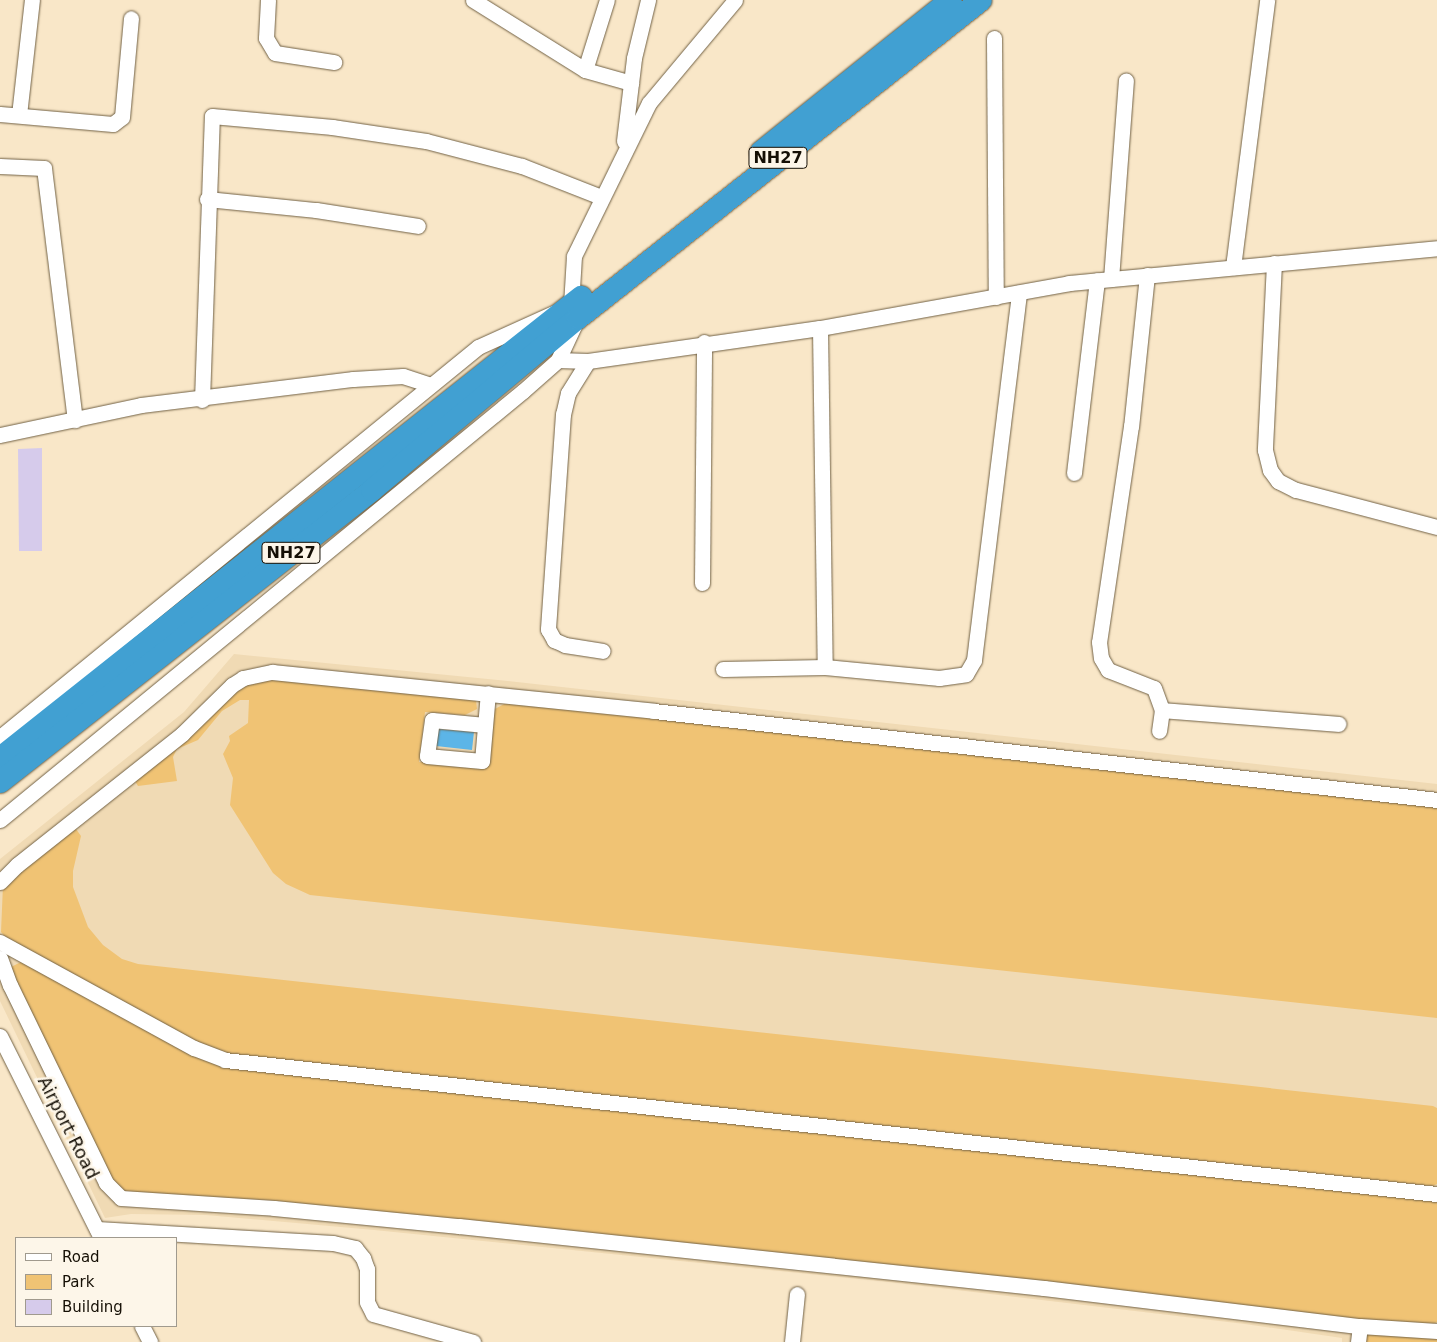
<!DOCTYPE html>
<html>
<head>
<meta charset="utf-8">
<style>
  body { margin:0 }
  #map { position:relative; width:1437px; height:1342px; overflow:hidden; background:#f9e7c8; font-family:"DejaVu Sans",sans-serif }
  div>[style] { position:absolute }
  .built>* { inset:0; background:#f0dab4 }
  .green>* { inset:0; background:#f0c374 }
  .water>* { inset:0; background:#5cb5e7 }
  .building>* { inset:0; background:#d6cbeb }
  .roads { filter:drop-shadow(0 0 1px #716145) drop-shadow(0 0 1px #716145) }
  .minor>* { height:15px; margin:-7.5px; padding:0 7.5px; transform-origin:7.5px; border-radius:7.5px; background:#fff }
  .highway>* { height:22px; margin:-11px; padding:0 11px; transform-origin:11px; border-radius:11px; background:#41a0d2 }
  span { translate:-50% -50%; white-space:nowrap; text-align:center; line-height:1.15; -webkit-text-stroke:5px #fdf6e9; paint-order:stroke }
  .shield-label span { padding:1px 4px; background:#fdf6e9; border:1px solid; border-radius:4px; -webkit-text-stroke-width:0 }
  .shield-label { font-size:16px; color:#150f05; font-weight:700 }
  .street-label { font-size:18px; color:#150f05 }
  .legend { position:absolute; left:15px; top:1237px; width:162px; height:90px; box-sizing:border-box; background:#fdf6e9; border:1px solid #a09a8e; margin:0; padding:6px 9px; list-style:none; font-size:15px; color:#150f05 }
  .legend li { display:flex; align-items:center; gap:10px; height:25px }
  .legend b { width:25px; border:1px solid #a09a8e }
</style>
</head>
<body>
<div id="map">
  <div class="built">
    <div style="clip-path:polygon(234px 654px,498px 680px,1437px 784px,1437px 1342px,1342px 1342px,1342px 1338px,1245px 1324px,889px 1282px,374px 1230px,206px 1215px,131px 1214px,105px 1218px,0 1001px,0 859px,184px 712px)"></div>
  </div>
  <div class="green">
    <div style="clip-path:polygon(283px 679px,476px 700px,477px 709px,465px 715px,425px 712px,419px 762px,487px 767px,493px 710px,508px 702px,1437px 806px,1437px 1018px,310px 895px,286px 884px,273px 873px,230px 805px,233px 778px,223px 754px,230px 741px,229px 736px,248px 723px,249px 700px,240px 700px,222px 711px,198px 740px,177px 749px,173px 757px,177px 781px,138px 786px,135px 781px,190px 734px,231px 693px,257px 681px)"></div>
    <div style="clip-path:polygon(76px 829px,81px 836px,73px 871px,73px 887px,88px 927px,103px 945px,122px 959px,138px 964px,1433px 1106px,1437px 1108px,1437px 1184px,1433px 1186px,217px 1053px,7px 939px,1px 932px,3px 885px)"></div>
    <div style="clip-path:polygon(23px 961px,202px 1059px,1437px 1200px,1437px 1322px,1427px 1327px,268px 1200px,132px 1194px,117px 1189px,9px 968px)"></div>
    <div style="clip-path:polygon(1366px 1331px,1437px 1338px,1437px 1342px,1365px 1342px)"></div>
  </div>
  <div class="water">
    <div style="clip-path:polygon(438px 729px,474px 732px,472px 750px,436px 746px)"></div>
  </div>
  <div class="building">
    <div style="clip-path:polygon(42px 448px,42px 551px,19px 551px,18px 449px)"></div>
  </div>
  <div class="roads">
    <div class="minor">
      <div style="left:268px;top:0;width:38px;rotate:93deg"></div>
      <div style="left:266px;top:38px;width:17px;rotate:59deg"></div>
      <div style="left:275px;top:53px;width:60px;rotate:8.7deg"></div>
      <div style="left:473px;top:0;width:132px;rotate:32deg"></div>
      <div style="left:585px;top:70px;width:48px;rotate:15.8deg"></div>
      <div style="left:994px;top:38px;width:259px;rotate:89.6deg"></div>
      <div style="left:585px;top:70px;width:73px;rotate:-72.6deg"></div>
      <div style="left:0;top:114px;width:113px;rotate:5.1deg"></div>
      <div style="left:113px;top:124px;width:11px;rotate:-38deg"></div>
      <div style="left:122px;top:117px;width:99px;rotate:-84.8deg"></div>
      <div style="left:19px;top:115px;width:116px;rotate:-83.6deg"></div>
      <div style="left:624px;top:141px;width:84px;rotate:-83.1deg"></div>
      <div style="left:634px;top:58px;width:60px;rotate:-76.4deg"></div>
      <div style="left:0;top:166px;width:44px;rotate:2.6deg"></div>
      <div style="left:44px;top:168px;width:254px;rotate:83deg"></div>
      <div style="left:207px;top:199px;width:110px;rotate:5.8deg"></div>
      <div style="left:316px;top:210px;width:103px;rotate:8.9deg"></div>
      <div style="left:1274px;top:263px;width:187px;rotate:92.8deg"></div>
      <div style="left:1265px;top:450px;width:21px;rotate:76deg"></div>
      <div style="left:1270px;top:470px;width:14px;rotate:54deg"></div>
      <div style="left:1278px;top:481px;width:20px;rotate:27deg"></div>
      <div style="left:1296px;top:490px;width:146px;rotate:14.7deg"></div>
      <div style="left:1233px;top:267px;width:269px;rotate:-82.7deg"></div>
      <div style="left:1147px;top:275px;width:152px;rotate:96deg"></div>
      <div style="left:1131px;top:426px;width:218px;rotate:98.4deg"></div>
      <div style="left:1099px;top:642px;width:16px;rotate:83deg"></div>
      <div style="left:1101px;top:658px;width:14px;rotate:60deg"></div>
      <div style="left:1108px;top:670px;width:49px;rotate:21.4deg"></div>
      <div style="left:1154px;top:688px;width:23px;rotate:70deg"></div>
      <div style="left:1162px;top:710px;width:21px;rotate:98deg"></div>
      <div style="left:1111px;top:279px;width:199px;rotate:-85.7deg"></div>
      <div style="left:820px;top:328px;width:339px;rotate:89.2deg"></div>
      <div style="left:558px;top:360px;width:30px;rotate:2deg"></div>
      <div style="left:588px;top:361px;width:234px;rotate:-8.1deg"></div>
      <div style="left:820px;top:328px;width:253px;rotate:-10.2deg"></div>
      <div style="left:1069px;top:283px;width:370px;rotate:-5.4deg"></div>
      <div style="left:588px;top:361px;width:38px;rotate:122deg"></div>
      <div style="left:568px;top:393px;width:22px;rotate:103deg"></div>
      <div style="left:563px;top:414px;width:216px;rotate:94deg"></div>
      <div style="left:548px;top:629px;width:13px;rotate:61deg"></div>
      <div style="left:554px;top:640px;width:12px;rotate:24deg"></div>
      <div style="left:565px;top:645px;width:38px;rotate:9deg"></div>
      <div style="left:202px;top:400px;width:284px;rotate:-88deg"></div>
      <div style="left:212px;top:116px;width:121px;rotate:5.2deg"></div>
      <div style="left:332px;top:127px;width:95px;rotate:8.5deg"></div>
      <div style="left:426px;top:141px;width:99px;rotate:14.6deg"></div>
      <div style="left:522px;top:166px;width:85px;rotate:21.4deg"></div>
      <div style="left:0;top:435px;width:144px;rotate:-12deg"></div>
      <div style="left:141px;top:405px;width:214px;rotate:-7deg"></div>
      <div style="left:353px;top:379px;width:50px;rotate:-3.4deg"></div>
      <div style="left:403px;top:376px;width:28px;rotate:18deg"></div>
      <div style="left:1074px;top:473px;width:194px;rotate:-83.2deg"></div>
      <div style="left:702px;top:583px;width:241px;rotate:-89.5deg"></div>
      <div style="left:723px;top:669px;width:102px;rotate:-1.1deg"></div>
      <div style="left:825px;top:667px;width:115px;rotate:5.5deg"></div>
      <div style="left:939px;top:678px;width:27px;rotate:-8deg"></div>
      <div style="left:966px;top:674px;width:16px;rotate:-60deg"></div>
      <div style="left:974px;top:660px;width:370px;rotate:-83deg"></div>
      <div style="left:1162px;top:710px;width:177px;rotate:4.5deg"></div>
      <div style="left:485px;top:725px;width:53px;rotate:-174.6deg"></div>
      <div style="left:432px;top:720px;width:36px;rotate:98deg"></div>
      <div style="left:427px;top:756px;width:55px;rotate:5.2deg"></div>
      <div style="left:482px;top:761px;width:68px;rotate:-85deg"></div>
      <div style="left:0;top:737px;width:617px;rotate:-39.21deg"></div>
      <div style="left:478px;top:347px;width:102px;rotate:-24.3deg"></div>
      <div style="left:571px;top:305px;width:49px;rotate:-86.5deg"></div>
      <div style="left:574px;top:256px;width:170px;rotate:-63.9deg"></div>
      <div style="left:649px;top:103px;width:134px;rotate:-50.1deg"></div>
      <div style="left:0;top:820px;width:676px;rotate:-39.36deg"></div>
      <div style="left:523px;top:391px;width:47px;rotate:-41.5deg"></div>
      <div style="left:558px;top:360px;width:40px;rotate:-65deg"></div>
      <div style="left:0;top:882px;width:24px;rotate:-45deg"></div>
      <div style="left:17px;top:865px;width:211px;rotate:-38.4deg"></div>
      <div style="left:182px;top:734px;width:70px;rotate:-44.4deg"></div>
      <div style="left:232px;top:685px;width:13px;rotate:-32deg"></div>
      <div style="left:243px;top:678px;width:30px;rotate:-12deg"></div>
      <div style="left:272px;top:672px;width:384px;rotate:5.8deg"></div>
      <div style="left:654px;top:711px;width:788px;rotate:6.48deg"></div>
      <div style="left:0;top:942px;width:221px;rotate:28.7deg"></div>
      <div style="left:194px;top:1048px;width:33px;rotate:21deg"></div>
      <div style="left:225px;top:1060px;width:1219px;rotate:6.31deg"></div>
      <div style="left:0;top:958px;width:29px;rotate:70deg"></div>
      <div style="left:10px;top:985px;width:220px;rotate:64.1deg"></div>
      <div style="left:106px;top:1183px;width:21px;rotate:45deg"></div>
      <div style="left:121px;top:1198px;width:153px;rotate:3.7deg"></div>
      <div style="left:274px;top:1208px;width:186px;rotate:5.6deg"></div>
      <div style="left:459px;top:1226px;width:588px;rotate:6.05deg"></div>
      <div style="left:1044px;top:1288px;width:318px;rotate:6.9deg"></div>
      <div style="left:1360px;top:1326px;width:77px;rotate:3.7deg"></div>
      <div style="left:0;top:1036px;width:224px;rotate:63.4deg"></div>
      <div style="left:97px;top:1229px;width:236px;rotate:3.4deg"></div>
      <div style="left:333px;top:1243px;width:23px;rotate:13deg"></div>
      <div style="left:355px;top:1248px;width:13px;rotate:51deg"></div>
      <div style="left:363px;top:1258px;width:12px;rotate:70deg"></div>
      <div style="left:367px;top:1269px;width:33px;rotate:90deg"></div>
      <div style="left:367px;top:1302px;width:13px;rotate:63deg"></div>
      <div style="left:373px;top:1314px;width:104px;rotate:15.6deg"></div>
      <div style="left:142px;top:1326px;width:18px;rotate:63deg"></div>
      <div style="left:792px;top:1342px;width:48px;rotate:-84.1deg"></div>
      <div style="left:1358px;top:1342px;width:16px;rotate:-83deg"></div>
    </div>
    <div class="highway">
      <div style="left:761px;top:152px;width:243px;rotate:-38.7deg"></div>
      <div style="left:0;top:758px;width:742px;rotate:-38.43deg"></div>
      <div style="left:0;top:782px;width:473px;rotate:-38.1deg"></div>
      <div style="left:372px;top:490px;width:268px;rotate:-39.9deg"></div>
      <div style="left:578px;top:318px;width:513px;rotate:-38.28deg"></div>
    </div>
  </div>
  <div class="shield-label">
    <span style="left:778px;top:158px">NH27</span>
    <span style="left:291px;top:553px">NH27</span>
  </div>
  <div class="street-label">
    <span style="left:68px;top:1128px;rotate:63deg">Airport Road</span>
  </div>
  <ul class="legend">
  <li><b style="height:6px;background:#fff"></b>Road</li>
  <li><b style="height:14px;background:#f0c374"></b>Park</li>
  <li><b style="height:14px;background:#d6cbeb"></b>Building</li>
  </ul>
</div>
</body>
</html>
